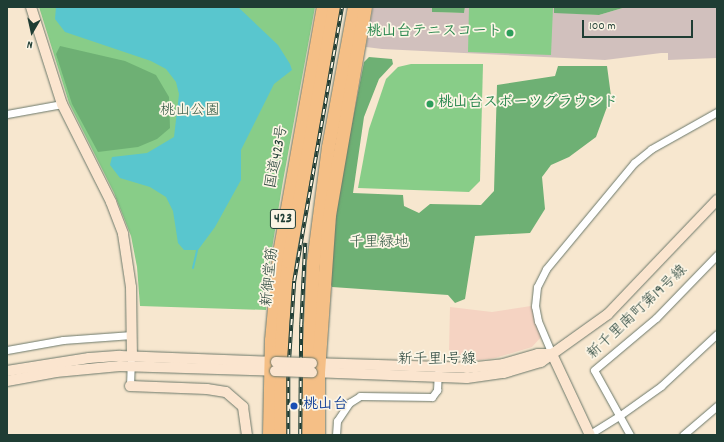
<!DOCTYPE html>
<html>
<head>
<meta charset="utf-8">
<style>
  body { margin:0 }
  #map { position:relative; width:724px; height:442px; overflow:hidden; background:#f7e7cf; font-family:Dekko,"Klee One",sans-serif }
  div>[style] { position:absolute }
  .built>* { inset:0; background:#f5d3c2 }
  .industrial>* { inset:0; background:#d1c0bd }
  .green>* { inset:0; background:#88cd88 }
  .forest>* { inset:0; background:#6eb074 }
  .water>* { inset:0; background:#59c6ce }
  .stream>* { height:2px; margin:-1px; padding:0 1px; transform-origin:1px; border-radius:1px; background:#59c6ce }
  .roads { filter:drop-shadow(0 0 1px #6b786a) drop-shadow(0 0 1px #6b786a) }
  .street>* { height:7px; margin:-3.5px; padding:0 3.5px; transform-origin:3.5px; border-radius:3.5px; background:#fff }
  .secondary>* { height:10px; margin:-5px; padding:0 5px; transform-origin:5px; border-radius:5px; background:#fbe5cf }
  .highway>* { height:13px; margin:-6.5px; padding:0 6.5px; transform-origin:6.5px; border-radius:6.5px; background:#f5bf86 }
  .rail>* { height:3.5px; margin-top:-1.75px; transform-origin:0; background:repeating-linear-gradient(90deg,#fcf5e5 0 6px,#1f3d34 0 12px); box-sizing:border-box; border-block:1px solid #1f3d34 }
  .bridges { filter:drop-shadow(0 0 1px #6b786a) drop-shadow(0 0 1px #6b786a) }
  .secondary-bridge>* { height:10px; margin:-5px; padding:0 5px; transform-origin:5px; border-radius:5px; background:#fbe5cf }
  .dots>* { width:11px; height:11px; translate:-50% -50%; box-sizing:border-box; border:2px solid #fcf5e5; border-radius:50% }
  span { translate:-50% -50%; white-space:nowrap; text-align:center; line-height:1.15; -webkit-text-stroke:3.5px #fcf5e5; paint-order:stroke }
  .shield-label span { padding:1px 3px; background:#fcf5e5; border:1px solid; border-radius:3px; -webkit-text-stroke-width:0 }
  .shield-label { font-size:14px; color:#1f3d34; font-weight:700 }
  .leisure-label { font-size:15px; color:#27864d; font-weight:700 }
  .right { translate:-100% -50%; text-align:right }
  .left { translate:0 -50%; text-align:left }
  .park-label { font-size:15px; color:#345a45 }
  .street-label { font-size:15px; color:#1f3d34 }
  .transit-label { font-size:15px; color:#164399; font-weight:700 }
  .frame { position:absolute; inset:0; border:8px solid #1f3d34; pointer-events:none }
  .north { position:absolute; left:12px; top:12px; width:40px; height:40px; -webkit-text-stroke:3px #fcf5e5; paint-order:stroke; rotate:189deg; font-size:11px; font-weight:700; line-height:16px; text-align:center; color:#1f3d34 }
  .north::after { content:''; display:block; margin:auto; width:14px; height:18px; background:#1f3d34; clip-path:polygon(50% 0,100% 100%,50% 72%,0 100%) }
  .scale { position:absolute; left:582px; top:20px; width:111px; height:18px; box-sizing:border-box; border:2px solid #1f3d34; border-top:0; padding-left:5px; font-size:12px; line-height:14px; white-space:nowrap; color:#1f3d34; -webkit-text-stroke:3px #fcf5e5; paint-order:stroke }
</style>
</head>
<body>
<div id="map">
  <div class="built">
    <div style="clip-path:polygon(531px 306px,541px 337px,532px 347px,495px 358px,464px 362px,449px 352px,450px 307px,492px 312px)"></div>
  </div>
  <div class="industrial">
    <div style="clip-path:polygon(373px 7px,432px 7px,432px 12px,464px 13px,465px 7px,554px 7px,554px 12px,599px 15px,626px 7px,717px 7px,717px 58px,668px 60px,668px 53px,661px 53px,605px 60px,382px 49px,366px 47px)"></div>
  </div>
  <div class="green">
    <div style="clip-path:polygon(39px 7px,315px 7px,283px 181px,270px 261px,266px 310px,140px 306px,137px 267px,131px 236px,114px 193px,69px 103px)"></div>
    <div style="clip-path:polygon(469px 7px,553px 8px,551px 55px,468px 52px)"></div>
    <div style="clip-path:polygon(411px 64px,483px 64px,480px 181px,469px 192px,358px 188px,369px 129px,386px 79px,398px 67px)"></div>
  </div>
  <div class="forest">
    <div style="clip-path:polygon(432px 7px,465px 7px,464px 13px,432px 12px)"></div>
    <div style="clip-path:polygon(554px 7px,626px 7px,599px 15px,554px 13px)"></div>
    <div style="clip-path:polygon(60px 46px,125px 61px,156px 75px,169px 97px,170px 128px,157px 139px,138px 147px,98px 152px,72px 104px,56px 54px)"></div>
    <div style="clip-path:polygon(369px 57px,392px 59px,393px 64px,379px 79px,364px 117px,353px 193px,403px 195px,404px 206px,419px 213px,430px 204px,481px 205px,494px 191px,497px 85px,555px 76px,558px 66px,607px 66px,611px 96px,596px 137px,569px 157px,551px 165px,542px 177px,545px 209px,530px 233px,475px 236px,465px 299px,455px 303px,448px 295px,332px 287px,329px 280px,339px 190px,364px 62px)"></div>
  </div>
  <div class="water">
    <div style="clip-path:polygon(56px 7px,238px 7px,278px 45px,290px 64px,292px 70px,274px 84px,241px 150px,241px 180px,215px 227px,198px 250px,184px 250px,178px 243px,173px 211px,166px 197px,150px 187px,120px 178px,110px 165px,112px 157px,147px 153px,174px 137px,179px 94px,176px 82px,166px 69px,151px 61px,65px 32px,55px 19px)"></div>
  </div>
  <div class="stream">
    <div style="left:193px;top:268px;width:18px;rotate:-77deg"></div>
  </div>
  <div class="roads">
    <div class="street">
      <div style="left:7px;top:114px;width:56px;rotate:-10.3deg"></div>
      <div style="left:7px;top:350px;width:57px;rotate:-10.1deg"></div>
      <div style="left:63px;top:340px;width:69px;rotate:-4.1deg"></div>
      <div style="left:552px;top:354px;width:36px;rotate:-113deg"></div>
      <div style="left:538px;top:321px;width:15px;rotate:-101deg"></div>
      <div style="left:535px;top:306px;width:19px;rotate:-84deg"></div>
      <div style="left:537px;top:287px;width:20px;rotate:-63deg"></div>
      <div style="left:546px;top:269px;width:138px;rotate:-50.3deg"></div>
      <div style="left:634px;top:163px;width:22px;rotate:-39deg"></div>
      <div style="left:651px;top:149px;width:76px;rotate:-29.3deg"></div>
      <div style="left:130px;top:386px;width:24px;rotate:-88deg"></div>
      <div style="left:590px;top:434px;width:34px;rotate:-32deg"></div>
      <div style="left:619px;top:416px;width:52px;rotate:-35.5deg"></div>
      <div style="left:661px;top:386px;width:76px;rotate:-42.9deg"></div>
      <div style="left:336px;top:435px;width:14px;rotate:-86deg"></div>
      <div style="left:337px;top:421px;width:22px;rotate:-56deg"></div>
      <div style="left:349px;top:403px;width:13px;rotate:-32deg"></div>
      <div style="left:360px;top:396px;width:72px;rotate:0.8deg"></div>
      <div style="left:432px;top:397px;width:9px;rotate:-54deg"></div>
      <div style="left:437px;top:390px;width:17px;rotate:-87deg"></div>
      <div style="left:630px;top:435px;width:74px;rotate:-119deg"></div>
      <div style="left:594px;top:370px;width:81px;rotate:-40deg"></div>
      <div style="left:656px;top:318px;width:88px;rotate:-45.9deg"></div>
      <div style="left:683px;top:435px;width:45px;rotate:-40.5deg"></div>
    </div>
    <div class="secondary">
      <div style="left:31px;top:7px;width:102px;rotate:72.3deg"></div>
      <div style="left:62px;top:104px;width:110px;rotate:63.4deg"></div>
      <div style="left:111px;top:202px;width:34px;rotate:69deg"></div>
      <div style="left:123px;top:234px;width:54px;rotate:81.4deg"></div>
      <div style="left:131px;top:287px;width:69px;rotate:89.2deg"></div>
      <div style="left:552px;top:354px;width:89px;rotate:64.9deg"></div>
      <div style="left:312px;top:363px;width:155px;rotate:1.8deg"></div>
      <div style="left:467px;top:368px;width:36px;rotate:-6deg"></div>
      <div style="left:503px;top:364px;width:36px;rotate:-16deg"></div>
      <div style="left:538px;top:354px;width:14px"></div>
      <div style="left:7px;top:371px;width:83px;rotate:-9deg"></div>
      <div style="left:89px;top:358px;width:31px;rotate:-4deg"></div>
      <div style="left:120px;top:356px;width:156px;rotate:2.2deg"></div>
      <div style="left:312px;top:372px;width:155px;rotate:2.2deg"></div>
      <div style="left:467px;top:378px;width:37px;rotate:-8deg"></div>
      <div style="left:504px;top:373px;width:39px;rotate:-17deg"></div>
      <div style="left:541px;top:362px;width:82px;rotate:-35.6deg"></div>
      <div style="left:608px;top:314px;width:158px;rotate:-46.3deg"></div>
      <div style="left:7px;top:381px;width:50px;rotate:-10.4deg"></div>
      <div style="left:56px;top:372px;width:64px;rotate:-5.4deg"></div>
      <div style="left:120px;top:366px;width:155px;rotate:1.8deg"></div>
      <div style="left:130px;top:386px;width:77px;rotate:2.2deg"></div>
      <div style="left:207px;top:389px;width:19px;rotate:9deg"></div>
      <div style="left:226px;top:392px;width:23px;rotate:41deg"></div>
      <div style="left:243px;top:407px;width:28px;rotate:82deg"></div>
    </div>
    <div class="highway">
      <div style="left:269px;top:435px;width:95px;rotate:-88.8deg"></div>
      <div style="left:271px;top:340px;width:87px;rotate:-84.7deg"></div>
      <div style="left:279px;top:253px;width:250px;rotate:-79.9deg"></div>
      <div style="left:280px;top:435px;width:107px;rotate:-88.9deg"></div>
      <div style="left:282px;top:328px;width:67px;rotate:-84.9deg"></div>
      <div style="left:288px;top:261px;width:258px;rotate:-79.7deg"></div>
      <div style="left:308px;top:435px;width:92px;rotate:-89.4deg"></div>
      <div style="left:309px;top:343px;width:81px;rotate:-87.2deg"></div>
      <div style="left:313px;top:262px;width:116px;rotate:-82.6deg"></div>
      <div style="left:328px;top:147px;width:142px;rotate:-79.5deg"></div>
      <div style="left:318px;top:435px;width:63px;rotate:-90deg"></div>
      <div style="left:318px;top:372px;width:157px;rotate:-86deg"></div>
      <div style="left:329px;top:215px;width:211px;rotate:-80.2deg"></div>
    </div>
  </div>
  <div class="rail">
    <div style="left:288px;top:435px;width:62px;rotate:-90deg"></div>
    <div style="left:288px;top:373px;width:92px;rotate:-86.3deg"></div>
    <div style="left:294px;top:281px;width:278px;rotate:-80.1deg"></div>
    <div style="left:300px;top:435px;width:110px;rotate:-89.5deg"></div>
    <div style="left:301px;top:325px;width:82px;rotate:-87.2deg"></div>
  </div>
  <div class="bridges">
    <div class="secondary-bridge">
      <div style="left:276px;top:362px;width:36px;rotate:2deg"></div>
      <div style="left:275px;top:371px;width:37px;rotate:2deg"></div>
    </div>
  </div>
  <div class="dots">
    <div style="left:510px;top:33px;background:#2e9e5b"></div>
    <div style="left:430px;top:104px;background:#2e9e5b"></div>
    <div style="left:294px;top:406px;background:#1a4fb4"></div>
  </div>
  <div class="shield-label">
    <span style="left:283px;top:219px">423</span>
  </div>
  <div class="leisure-label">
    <span class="right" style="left:502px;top:33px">桃山台テニスコート</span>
    <span class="left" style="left:438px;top:104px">桃山台スポーツグラウンド</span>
  </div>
  <div class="park-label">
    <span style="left:190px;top:112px">桃山公園</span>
    <span style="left:379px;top:244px">千里緑地</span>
  </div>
  <div class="street-label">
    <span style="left:278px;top:157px;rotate:-79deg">国道423号</span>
    <span style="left:271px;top:277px;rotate:-84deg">新御堂筋</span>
    <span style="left:638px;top:313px;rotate:-43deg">新千里南町第19号線</span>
    <span style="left:437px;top:361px">新千里1号線</span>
  </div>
  <div class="transit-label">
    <span class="left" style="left:303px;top:406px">桃山台</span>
  </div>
  <div class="frame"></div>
  <div class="north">N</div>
  <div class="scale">100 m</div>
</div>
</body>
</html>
